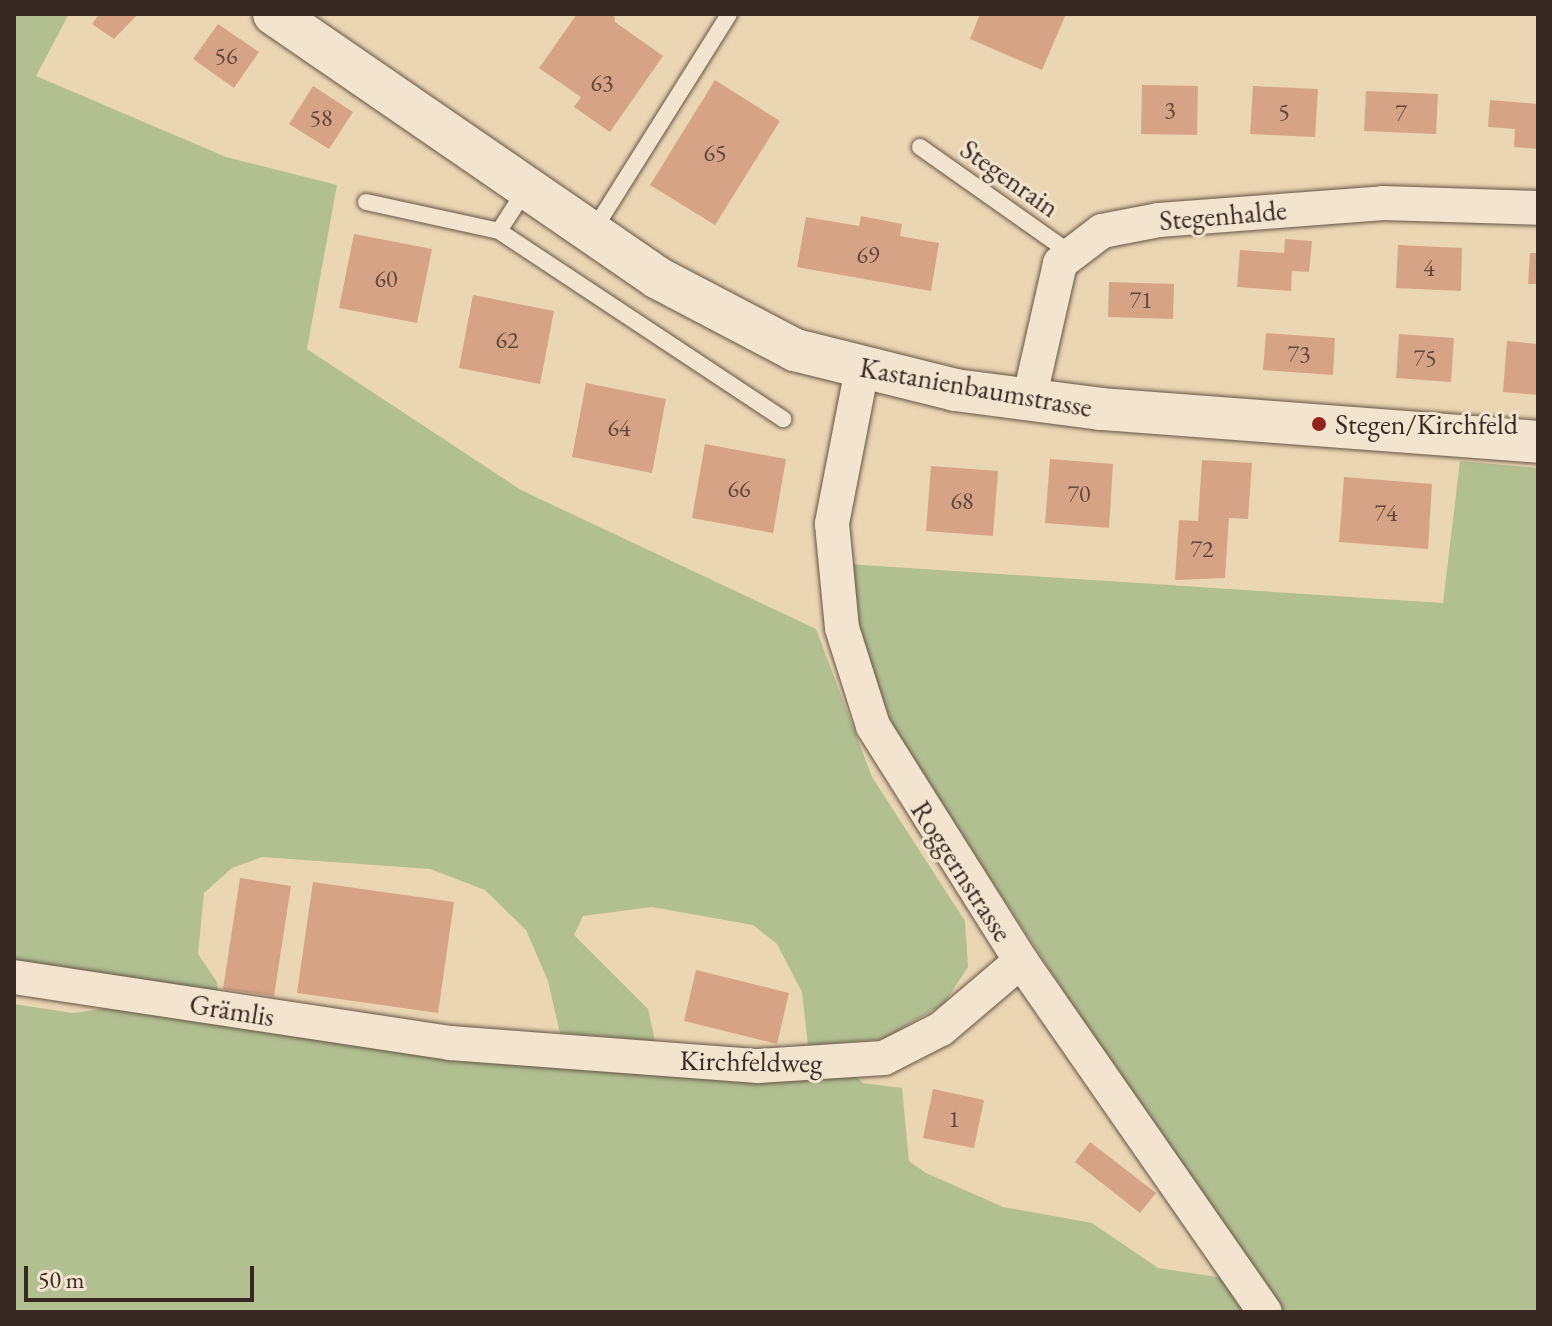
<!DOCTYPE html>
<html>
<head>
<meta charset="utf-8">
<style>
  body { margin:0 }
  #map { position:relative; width:1552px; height:1326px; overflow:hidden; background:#ebd6b3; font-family:"EB Garamond",serif }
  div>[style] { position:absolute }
  .green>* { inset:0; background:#b2bf91 }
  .building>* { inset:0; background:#d7a387 }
  .roads { filter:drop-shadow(0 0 2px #645446) drop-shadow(0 0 2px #645446) }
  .service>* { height:16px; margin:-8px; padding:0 8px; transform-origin:8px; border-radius:8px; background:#f2e4ce }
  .minor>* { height:34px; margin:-17px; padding:0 17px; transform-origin:17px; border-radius:17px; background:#f2e4ce }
  .tertiary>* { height:42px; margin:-21px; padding:0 21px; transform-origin:21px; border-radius:21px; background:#f2e4ce }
  .dots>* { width:22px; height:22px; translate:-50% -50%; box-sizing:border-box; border:4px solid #f2e4ce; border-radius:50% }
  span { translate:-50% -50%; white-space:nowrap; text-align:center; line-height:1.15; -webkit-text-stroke:6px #f2e4ce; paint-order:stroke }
  .number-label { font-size:24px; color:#5f483a }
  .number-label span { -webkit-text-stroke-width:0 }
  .street-label { font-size:28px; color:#372921 }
  .poi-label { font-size:28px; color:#372921 }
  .left { translate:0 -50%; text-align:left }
  .frame { position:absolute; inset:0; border:16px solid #372921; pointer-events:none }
  .scale { position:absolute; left:24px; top:1266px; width:230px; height:36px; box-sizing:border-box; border:4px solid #372921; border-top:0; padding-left:10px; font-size:24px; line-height:28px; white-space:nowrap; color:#372921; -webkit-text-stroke:6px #f2e4ce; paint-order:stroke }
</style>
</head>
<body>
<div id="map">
  <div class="green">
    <div style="clip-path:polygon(14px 14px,69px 14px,36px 76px,226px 157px,337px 185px,307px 349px,521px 490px,816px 629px,872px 777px,965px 921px,968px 967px,944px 1004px,883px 1039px,808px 1046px,802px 992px,777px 944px,753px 925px,652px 907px,583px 916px,574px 935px,648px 1009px,655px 1041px,560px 1033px,548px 981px,526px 930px,485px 890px,430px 869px,262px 857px,232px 868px,204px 893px,198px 954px,217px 982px,218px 1001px,14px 971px)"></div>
    <div style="clip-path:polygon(1460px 461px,1538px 468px,1538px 1312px,1273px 1312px,896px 734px,859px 636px,848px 564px,1443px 603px)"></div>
    <div style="clip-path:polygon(14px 1004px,73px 1013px,109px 1008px,480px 1062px,786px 1073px,812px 1082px,828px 1079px,831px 1069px,852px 1073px,863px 1083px,902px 1088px,909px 1161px,926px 1173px,1003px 1207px,1092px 1223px,1158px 1268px,1224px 1278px,1251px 1312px,14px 1312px)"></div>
  </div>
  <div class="building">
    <div style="clip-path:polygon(99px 14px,138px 14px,114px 39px,92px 24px)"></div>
    <div style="clip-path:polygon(577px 14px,614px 14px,615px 22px,663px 56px,610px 132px,574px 107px,581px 97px,539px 68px)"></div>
    <div style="clip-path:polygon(980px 14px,1066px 14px,1042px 70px,970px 39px)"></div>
    <div style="clip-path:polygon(218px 24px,259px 52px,234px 88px,193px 59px)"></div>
    <div style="clip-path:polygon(715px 80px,780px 121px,715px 225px,650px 185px)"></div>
    <div style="clip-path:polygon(1142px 85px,1198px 86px,1197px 135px,1141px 134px)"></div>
    <div style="clip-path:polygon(313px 86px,353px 112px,329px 149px,289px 124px)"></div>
    <div style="clip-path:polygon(1253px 86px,1318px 89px,1315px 137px,1250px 134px)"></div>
    <div style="clip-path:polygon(1366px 91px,1438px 94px,1436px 134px,1364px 131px)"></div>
    <div style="clip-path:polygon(1490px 100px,1538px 104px,1538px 149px,1514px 147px,1515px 129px,1488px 127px)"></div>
    <div style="clip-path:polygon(861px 216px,902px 224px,900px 236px,939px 243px,931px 291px,797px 267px,806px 217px,859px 226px)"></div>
    <div style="clip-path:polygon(354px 234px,432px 249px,417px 323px,339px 308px)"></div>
    <div style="clip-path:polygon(1285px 239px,1312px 241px,1309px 272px,1292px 271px,1291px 291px,1237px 287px,1240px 250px,1284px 253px)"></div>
    <div style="clip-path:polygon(1398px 245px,1462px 248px,1461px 291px,1396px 288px)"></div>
    <div style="clip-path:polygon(1530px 253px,1538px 253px,1538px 284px,1528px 284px)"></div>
    <div style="clip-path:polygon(1109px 282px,1174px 284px,1173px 319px,1108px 317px)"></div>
    <div style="clip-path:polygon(473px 295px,554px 311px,540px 384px,459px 368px)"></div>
    <div style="clip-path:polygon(1266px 333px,1335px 338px,1333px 375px,1263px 370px)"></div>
    <div style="clip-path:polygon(1399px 334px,1454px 338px,1451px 382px,1396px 378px)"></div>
    <div style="clip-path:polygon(1507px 341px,1538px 344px,1538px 395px,1503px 392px)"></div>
    <div style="clip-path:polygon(586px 383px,666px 399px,652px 473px,572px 457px)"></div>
    <div style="clip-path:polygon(705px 444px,786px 459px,773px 533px,692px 518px)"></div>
    <div style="clip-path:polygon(1050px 459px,1113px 464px,1109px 528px,1045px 523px)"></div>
    <div style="clip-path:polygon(1202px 460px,1252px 463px,1248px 519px,1229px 518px,1225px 578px,1175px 580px,1179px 520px,1198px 521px)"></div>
    <div style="clip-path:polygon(931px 466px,998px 471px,993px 536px,926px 531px)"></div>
    <div style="clip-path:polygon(1344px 477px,1432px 484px,1428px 549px,1339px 542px)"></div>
    <div style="clip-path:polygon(240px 878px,291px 886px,274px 996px,223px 989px)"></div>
    <div style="clip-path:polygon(313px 882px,454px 902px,438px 1013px,297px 993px)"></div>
    <div style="clip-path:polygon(696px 970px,789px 993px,777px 1044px,684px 1021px)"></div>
    <div style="clip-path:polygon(933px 1089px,984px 1100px,974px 1148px,923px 1138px)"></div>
    <div style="clip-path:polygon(1090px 1142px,1156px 1193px,1140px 1213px,1075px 1162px)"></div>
  </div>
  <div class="roads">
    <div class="service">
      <div style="left:920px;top:147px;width:182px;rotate:35.2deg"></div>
      <div style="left:366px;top:202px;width:136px;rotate:12.3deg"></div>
      <div style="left:499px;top:231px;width:341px;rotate:33.5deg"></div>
      <div style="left:499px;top:231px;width:50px;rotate:-57.3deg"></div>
      <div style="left:593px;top:231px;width:256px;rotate:-57.9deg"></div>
    </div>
    <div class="minor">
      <div style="left:862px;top:369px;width:158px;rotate:101deg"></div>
      <div style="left:832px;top:524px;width:104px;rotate:84.5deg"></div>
      <div style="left:842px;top:628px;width:103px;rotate:72.4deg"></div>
      <div style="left:873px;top:726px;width:278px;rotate:57.8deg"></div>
      <div style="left:1021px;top:961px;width:427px;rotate:55.2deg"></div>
      <div style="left:1029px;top:400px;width:140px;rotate:-77.2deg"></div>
      <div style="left:1060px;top:263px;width:53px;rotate:-37.3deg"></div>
      <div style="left:1102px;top:231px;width:58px;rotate:-10.9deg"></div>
      <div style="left:1159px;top:220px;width:225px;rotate:-4.3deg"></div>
      <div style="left:1383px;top:203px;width:155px;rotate:1.8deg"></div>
      <div style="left:14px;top:977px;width:441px;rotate:8.6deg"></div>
      <div style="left:450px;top:1043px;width:309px;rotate:4.3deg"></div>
      <div style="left:758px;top:1066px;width:126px;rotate:-3.6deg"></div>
      <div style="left:884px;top:1058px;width:64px;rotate:-27deg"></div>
      <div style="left:941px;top:1029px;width:105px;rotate:-40.4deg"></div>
    </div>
    <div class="tertiary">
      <div style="left:274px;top:14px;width:466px;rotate:34.5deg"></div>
      <div style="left:658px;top:278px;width:155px;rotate:27.7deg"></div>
      <div style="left:795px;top:350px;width:165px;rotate:14deg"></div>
      <div style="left:955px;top:390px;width:147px;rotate:7.4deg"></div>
      <div style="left:1101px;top:409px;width:438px;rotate:4.3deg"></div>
    </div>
  </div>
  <div class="dots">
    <div style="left:1319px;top:424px;background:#8f2418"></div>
  </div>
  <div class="number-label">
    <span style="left:226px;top:56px">56</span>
    <span style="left:602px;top:83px">63</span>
    <span style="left:1170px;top:110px">3</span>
    <span style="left:1284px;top:112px">5</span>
    <span style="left:1401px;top:113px">7</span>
    <span style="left:321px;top:118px">58</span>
    <span style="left:715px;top:153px">65</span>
    <span style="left:868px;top:255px">69</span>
    <span style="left:1429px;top:268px">4</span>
    <span style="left:386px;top:279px">60</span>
    <span style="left:1141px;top:300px">71</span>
    <span style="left:507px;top:340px">62</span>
    <span style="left:1299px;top:354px">73</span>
    <span style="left:1425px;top:358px">75</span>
    <span style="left:619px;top:428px">64</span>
    <span style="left:739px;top:489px">66</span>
    <span style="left:1079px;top:494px">70</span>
    <span style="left:962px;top:501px">68</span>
    <span style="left:1386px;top:513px">74</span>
    <span style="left:1202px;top:549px">72</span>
    <span style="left:954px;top:1119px">1</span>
  </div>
  <div class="street-label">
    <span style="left:1010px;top:178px;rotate:35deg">Stegenrain</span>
    <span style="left:1223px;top:215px;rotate:-5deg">Stegenhalde</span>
    <span style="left:976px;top:387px;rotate:10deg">Kastanienbaumstrasse</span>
    <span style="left:962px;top:871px;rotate:57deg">Roggernstrasse</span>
    <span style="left:232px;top:1010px;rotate:9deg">Grämlis</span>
    <span style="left:751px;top:1061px;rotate:1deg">Kirchfeldweg</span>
  </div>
  <div class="poi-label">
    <span class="left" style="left:1335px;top:424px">Stegen/Kirchfeld</span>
  </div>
  <div class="frame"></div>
  <div class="scale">50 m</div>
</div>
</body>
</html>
